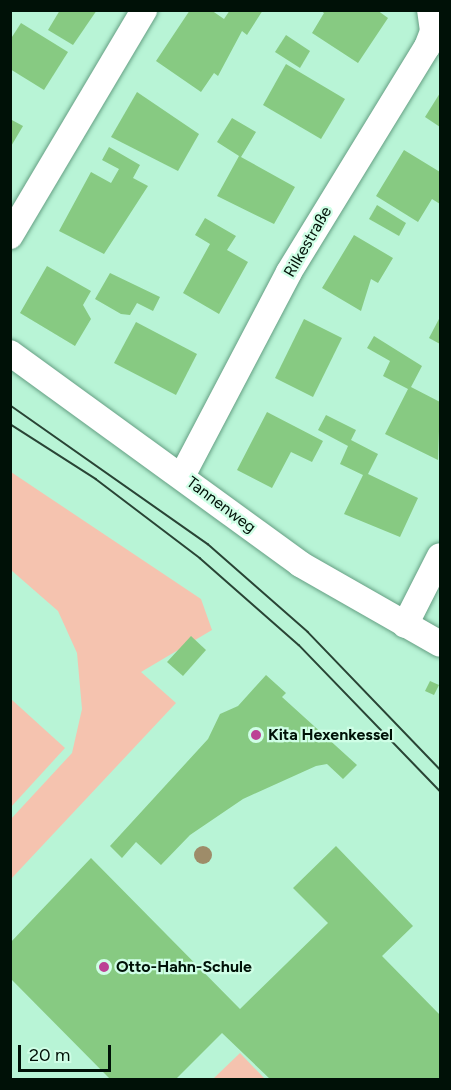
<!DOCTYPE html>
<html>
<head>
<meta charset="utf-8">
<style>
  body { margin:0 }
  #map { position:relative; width:451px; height:1090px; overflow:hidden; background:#b8f4d6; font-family:Figtree,sans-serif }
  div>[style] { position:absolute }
  .green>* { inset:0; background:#f5c3af }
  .building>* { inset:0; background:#87ca82 }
  .roads { filter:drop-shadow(0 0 2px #659f83) drop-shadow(0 0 2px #659f83) }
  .street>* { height:26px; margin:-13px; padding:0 13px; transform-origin:13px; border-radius:13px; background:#fff }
  .tram>* { height:1.5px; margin:-0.75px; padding:0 0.75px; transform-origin:0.75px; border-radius:0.75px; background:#294435 }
  .trees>* { width:18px; height:18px; margin:-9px; border-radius:50%; background:#9e8c69 }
  .dots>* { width:16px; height:16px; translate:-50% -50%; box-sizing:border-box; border:3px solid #cffee6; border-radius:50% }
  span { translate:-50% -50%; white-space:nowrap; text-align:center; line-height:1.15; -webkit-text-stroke:4.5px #cffee6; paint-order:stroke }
  .street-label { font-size:16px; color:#001107 }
  .poi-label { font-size:16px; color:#001107; font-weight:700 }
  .left { translate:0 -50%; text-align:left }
  .frame { position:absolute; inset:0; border:12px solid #001107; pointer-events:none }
  .scale { position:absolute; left:18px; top:1045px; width:93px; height:27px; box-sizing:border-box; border:3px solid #001107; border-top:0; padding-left:8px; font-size:18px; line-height:21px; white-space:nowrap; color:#001107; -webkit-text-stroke:4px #cffee6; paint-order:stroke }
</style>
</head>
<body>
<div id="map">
  <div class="green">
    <div style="clip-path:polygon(11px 472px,201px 599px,212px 630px,141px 672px,176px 703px,11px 879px,10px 820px,72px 753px,82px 709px,77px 653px,58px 611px,11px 570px)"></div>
    <div style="clip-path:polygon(11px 699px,65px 748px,11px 807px)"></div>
    <div style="clip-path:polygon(240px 1053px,265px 1079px,213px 1079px)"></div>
  </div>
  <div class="building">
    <div style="clip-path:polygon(60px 10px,97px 10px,73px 45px,48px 30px)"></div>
    <div style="clip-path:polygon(190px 10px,211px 10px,224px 19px,230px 10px,263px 10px,247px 35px,242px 31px,218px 76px,214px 73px,201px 92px,156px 61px)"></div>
    <div style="clip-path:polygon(320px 10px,377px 10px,388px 18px,358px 63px,312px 33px,324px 13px)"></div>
    <div style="clip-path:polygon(21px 23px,68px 52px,44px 90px,10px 69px,10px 40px)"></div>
    <div style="clip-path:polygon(286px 35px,310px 51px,300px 68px,275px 52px)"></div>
    <div style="clip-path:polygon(286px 64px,345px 99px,321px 139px,263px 105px)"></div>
    <div style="clip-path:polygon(137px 92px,199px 134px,178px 171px,111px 137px)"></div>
    <div style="clip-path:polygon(440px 93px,440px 127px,425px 117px)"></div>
    <div style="clip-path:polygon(232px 118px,256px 132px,241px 157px,295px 187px,274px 224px,217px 196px,239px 156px,217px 142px)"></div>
    <div style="clip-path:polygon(10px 119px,23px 126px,10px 148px)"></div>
    <div style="clip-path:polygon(109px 147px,140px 165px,133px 178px,148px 186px,104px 254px,59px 231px,91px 172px,111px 183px,119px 169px,102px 160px)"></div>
    <div style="clip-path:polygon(404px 150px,440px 172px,440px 204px,432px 199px,418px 222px,376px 196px)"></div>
    <div style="clip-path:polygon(377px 205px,406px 223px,399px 236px,369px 219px)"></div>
    <div style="clip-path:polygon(205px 218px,236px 236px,227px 250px,248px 262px,219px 314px,183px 293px,210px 244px,195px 235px)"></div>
    <div style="clip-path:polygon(354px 235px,393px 258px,378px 283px,371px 279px,361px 311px,322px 288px)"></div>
    <div style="clip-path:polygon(47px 266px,91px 291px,83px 305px,91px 319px,75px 346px,20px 313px)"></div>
    <div style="clip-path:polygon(110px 273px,160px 297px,153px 311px,137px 303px,130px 315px,121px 314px,95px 299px)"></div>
    <div style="clip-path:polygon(440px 317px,440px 344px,429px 338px)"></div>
    <div style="clip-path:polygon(304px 319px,342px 338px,313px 397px,275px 378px)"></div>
    <div style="clip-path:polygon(136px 322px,197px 354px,176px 395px,114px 363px)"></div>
    <div style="clip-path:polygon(374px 336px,422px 366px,411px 387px,440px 402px,438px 460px,385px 434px,408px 389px,383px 376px,390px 361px,367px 348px)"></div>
    <div style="clip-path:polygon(267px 412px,323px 441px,312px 462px,291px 452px,272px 488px,237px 470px)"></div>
    <div style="clip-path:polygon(326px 415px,356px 430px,351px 440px,378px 454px,368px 474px,418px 498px,400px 537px,344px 514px,363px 475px,340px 464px,348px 446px,318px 430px)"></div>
    <div style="clip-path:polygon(191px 636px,206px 650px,183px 676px,167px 662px)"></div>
    <div style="clip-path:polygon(266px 675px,286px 693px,282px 697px,357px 765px,343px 779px,327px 764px,316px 766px,243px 799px,190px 835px,161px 865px,136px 842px,122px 858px,110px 846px,208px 739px,220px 714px,238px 706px)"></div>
    <div style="clip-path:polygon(430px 681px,439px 685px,434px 695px,425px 691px)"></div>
    <div style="clip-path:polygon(336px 846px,413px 926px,382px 956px,440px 1015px,440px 1080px,271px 1080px,222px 1033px,175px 1080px,111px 1080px,10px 978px,10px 943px,91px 858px,240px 1009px,328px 923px,293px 888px)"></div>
  </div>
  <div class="roads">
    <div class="street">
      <div style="left:10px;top:236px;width:263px;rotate:-59.3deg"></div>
      <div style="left:10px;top:353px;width:359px;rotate:36deg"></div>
      <div style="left:300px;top:564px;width:161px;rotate:29.7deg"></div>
      <div style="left:182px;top:476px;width:230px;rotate:-62.3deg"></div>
      <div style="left:289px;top:272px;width:264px;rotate:-58.5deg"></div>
      <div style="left:427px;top:47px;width:17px;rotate:-69deg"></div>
      <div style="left:433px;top:31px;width:21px;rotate:-98deg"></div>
      <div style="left:405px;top:625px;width:77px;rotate:-63.1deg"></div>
    </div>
  </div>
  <div class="tram">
    <div style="left:10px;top:405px;width:242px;rotate:35.1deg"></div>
    <div style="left:208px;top:544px;width:133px;rotate:41.3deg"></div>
    <div style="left:308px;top:632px;width:190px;rotate:46.1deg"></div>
    <div style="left:10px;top:424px;width:102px;rotate:32.6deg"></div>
    <div style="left:96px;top:479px;width:131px;rotate:37.2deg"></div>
    <div style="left:200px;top:558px;width:132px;rotate:41.3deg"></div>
    <div style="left:299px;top:645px;width:203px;rotate:46deg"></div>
  </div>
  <div class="trees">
    <div style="left:203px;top:855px"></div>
  </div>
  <div class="dots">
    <div style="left:256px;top:735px;background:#bc4294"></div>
    <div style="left:104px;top:967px;background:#bc4294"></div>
  </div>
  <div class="street-label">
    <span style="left:308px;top:242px;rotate:-60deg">Rilkestraße</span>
    <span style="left:221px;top:505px;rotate:37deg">Tannenweg</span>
  </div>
  <div class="poi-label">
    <span class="left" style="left:268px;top:735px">Kita Hexenkessel</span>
    <span class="left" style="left:116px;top:967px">Otto-Hahn-Schule</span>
  </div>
  <div class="frame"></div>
  <div class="scale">20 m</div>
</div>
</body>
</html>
